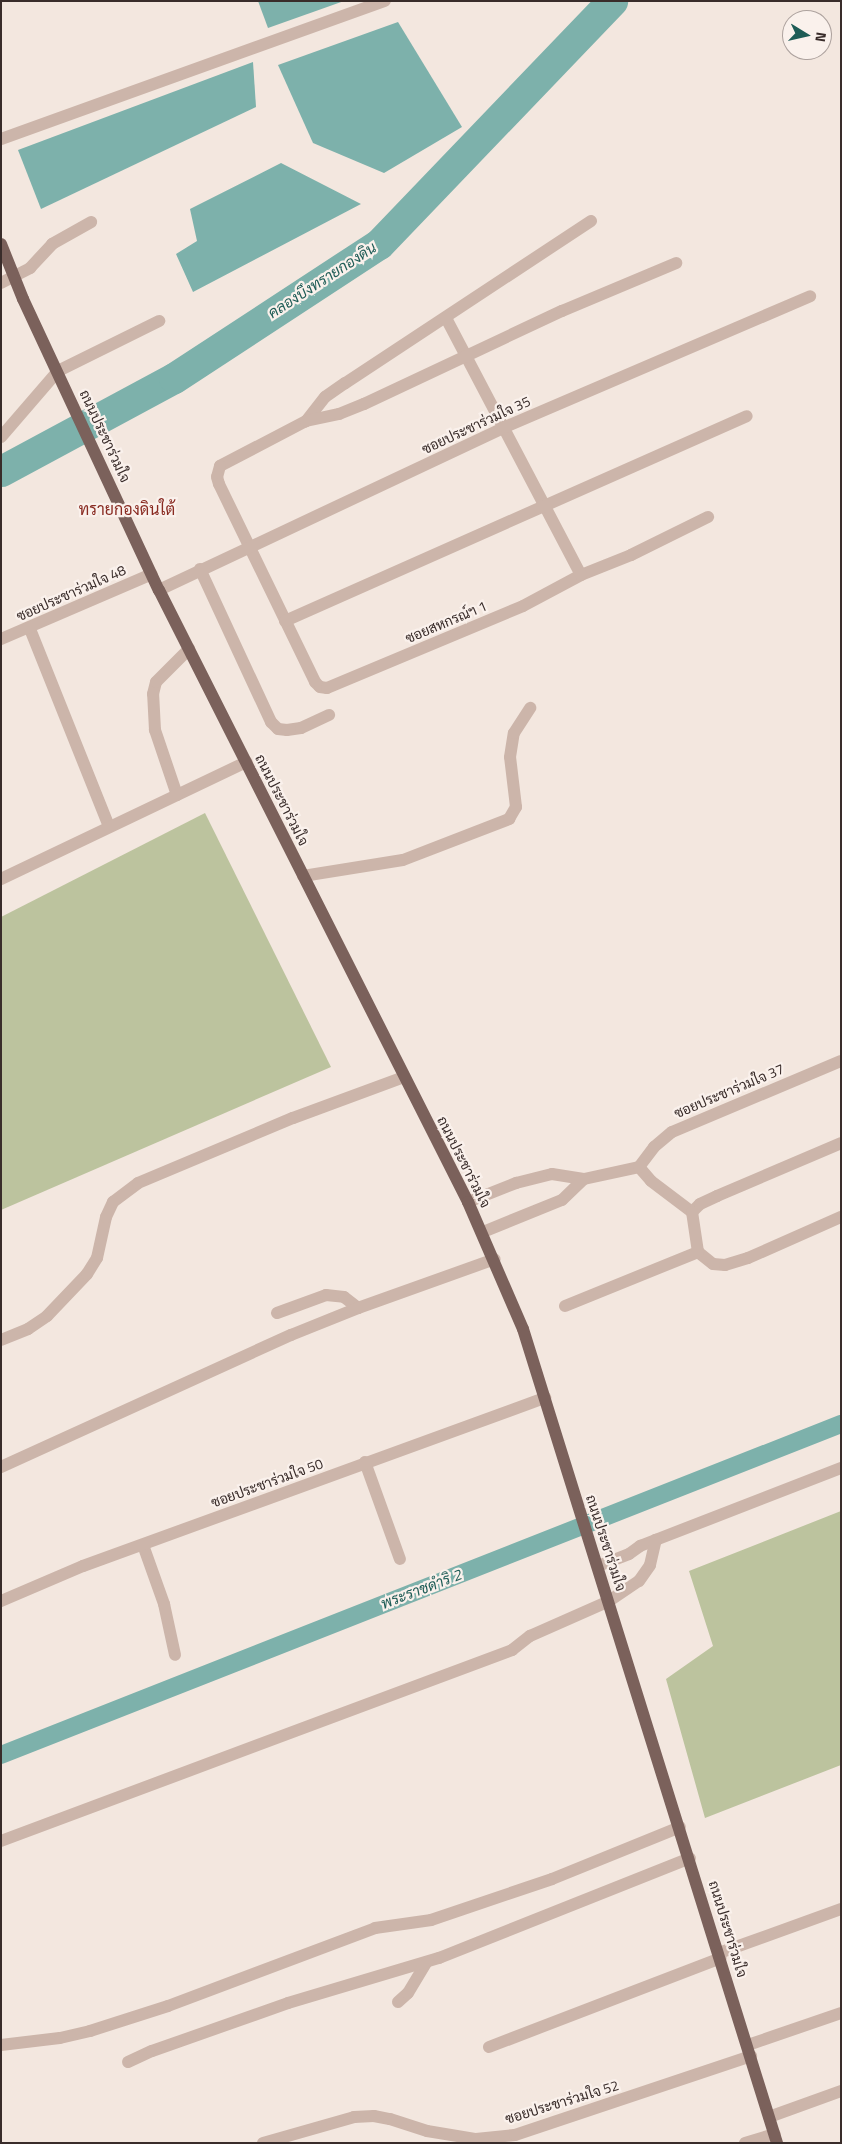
<!DOCTYPE html>
<html>
<head>
<meta charset="utf-8">
<style>
  body { margin:0 }
  #map { position:relative; width:842px; height:2144px; overflow:hidden; background:#f3e7df; font-family:"Titillium Web",Sarabun,sans-serif }
  div>[style] { position:absolute }
  .green>* { inset:0; background:#bcc39e }
  .water>* { inset:0; background:#7db1ab }
  .canal>* { height:18px; margin:-9px; padding:0 9px; transform-origin:9px; border-radius:9px; background:#7db1ab }
  .river>* { height:31px; margin:-15.5px; padding:0 15.5px; transform-origin:15.5px; border-radius:15.5px; background:#7db1ab }
  .minor>* { height:12px; margin:-6px; padding:0 6px; transform-origin:6px; border-radius:6px; background:#ccb5aa }
  .major>* { height:12px; margin:-6px; padding:0 6px; transform-origin:6px; border-radius:6px; background:#7b615b }
  span { translate:-50% -50%; white-space:nowrap; text-align:center; line-height:1.15; -webkit-text-stroke:4.5px #faf1ec; paint-order:stroke }
  .street-label { font-size:14px; color:#392c2a }
  .water-label { font-size:15px; color:#1e5c56; font-style:italic }
  .quarter-label { font-size:16px; color:#892b22 }
  .frame { position:absolute; inset:0; border:2px solid #392c2a; pointer-events:none }
  .north { position:absolute; left:782px; top:10px; width:50px; height:50px; box-sizing:border-box; background:#faf1ec; border:1px solid #ada29e; border-radius:50%; rotate:99deg; font-size:14px; font-weight:700; line-height:20px; text-align:center; color:#392c2a }
  .north::after { content:''; display:block; margin:auto; width:18px; height:22px; background:#1e5c56; clip-path:polygon(50% 0,100% 100%,50% 72%,0 100%) }
</style>
</head>
<body>
<div id="map">
  <div class="green">
    <div style="clip-path:polygon(205px 813px,331px 1067px,1px 1210px,1px 917px)"></div>
    <div style="clip-path:polygon(841px 1511px,841px 1765px,705px 1818px,666px 1679px,713px 1646px,689px 1571px)"></div>
  </div>
  <div class="water">
    <div style="clip-path:polygon(258px 1px,344px 1px,268px 28px)"></div>
    <div style="clip-path:polygon(398px 22px,462px 127px,384px 173px,313px 143px,278px 65px)"></div>
    <div style="clip-path:polygon(253px 62px,256px 107px,41px 209px,18px 150px)"></div>
    <div style="clip-path:polygon(281px 163px,361px 204px,193px 292px,176px 254px,197px 241px,190px 209px)"></div>
  </div>
  <div class="canal">
    <div style="left:1px;top:1755px;width:903px;rotate:-21.51deg"></div>
  </div>
  <div class="river">
    <div style="left:1px;top:471px;width:196px;rotate:-28.3deg"></div>
    <div style="left:174px;top:378px;width:245px;rotate:-33.2deg"></div>
    <div style="left:379px;top:244px;width:337px;rotate:-46.2deg"></div>
  </div>
  <div class="minor">
    <div style="left:1px;top:139px;width:408px;rotate:-19.8deg"></div>
    <div style="left:591px;top:221px;width:295px;rotate:146.6deg"></div>
    <div style="left:345px;top:383px;width:24px;rotate:145deg"></div>
    <div style="left:325px;top:397px;width:31px;rotate:128deg"></div>
    <div style="left:306px;top:421px;width:97px;rotate:152.4deg"></div>
    <div style="left:220px;top:466px;width:11px;rotate:105deg"></div>
    <div style="left:217px;top:477px;width:7px;rotate:74deg"></div>
    <div style="left:219px;top:484px;width:220px;rotate:64.1deg"></div>
    <div style="left:315px;top:682px;width:7px;rotate:45deg"></div>
    <div style="left:320px;top:687px;width:7px;rotate:8deg"></div>
    <div style="left:327px;top:688px;width:212px;rotate:-22.7deg"></div>
    <div style="left:523px;top:606px;width:66px;rotate:-28.1deg"></div>
    <div style="left:581px;top:575px;width:54px;rotate:-21.8deg"></div>
    <div style="left:631px;top:555px;width:86px;rotate:-26.3deg"></div>
    <div style="left:1px;top:283px;width:33px;rotate:-27deg"></div>
    <div style="left:30px;top:268px;width:33px;rotate:-47deg"></div>
    <div style="left:52px;top:244px;width:45px;rotate:-29.4deg"></div>
    <div style="left:446px;top:318px;width:290px;rotate:62.3deg"></div>
    <div style="left:306px;top:421px;width:34px;rotate:-12deg"></div>
    <div style="left:339px;top:414px;width:27px;rotate:-22deg"></div>
    <div style="left:364px;top:404px;width:219px;rotate:-25.2deg"></div>
    <div style="left:562px;top:311px;width:124px;rotate:-22.8deg"></div>
    <div style="left:1px;top:437px;width:87px;rotate:-49.2deg"></div>
    <div style="left:58px;top:371px;width:113px;rotate:-26.3deg"></div>
    <div style="left:200px;top:569px;width:169px;rotate:65.1deg"></div>
    <div style="left:271px;top:722px;width:10px;rotate:45deg"></div>
    <div style="left:278px;top:729px;width:9px;rotate:6deg"></div>
    <div style="left:287px;top:730px;width:14px;rotate:-8deg"></div>
    <div style="left:301px;top:728px;width:31px;rotate:-25deg"></div>
    <div style="left:159px;top:590px;width:382px;rotate:-25.2deg"></div>
    <div style="left:505px;top:427px;width:332px;rotate:-23.2deg"></div>
    <div style="left:285px;top:621px;width:505px;rotate:-23.93deg"></div>
    <div style="left:30px;top:629px;width:213px;rotate:68.2deg"></div>
    <div style="left:1px;top:639px;width:164px;rotate:-23.3deg"></div>
    <div style="left:177px;top:795px;width:69px;rotate:-108.7deg"></div>
    <div style="left:155px;top:730px;width:36px;rotate:-93deg"></div>
    <div style="left:153px;top:694px;width:12px;rotate:-76deg"></div>
    <div style="left:156px;top:682px;width:47px;rotate:-45deg"></div>
    <div style="left:303px;top:876px;width:101px;rotate:-9.1deg"></div>
    <div style="left:403px;top:860px;width:114px;rotate:-21.1deg"></div>
    <div style="left:509px;top:819px;width:14px;rotate:-60deg"></div>
    <div style="left:516px;top:807px;width:50px;rotate:-96.8deg"></div>
    <div style="left:510px;top:757px;width:24px;rotate:-81deg"></div>
    <div style="left:514px;top:733px;width:30px;rotate:-57deg"></div>
    <div style="left:1px;top:879px;width:272px;rotate:-25.5deg"></div>
    <div style="left:639px;top:1167px;width:18px;rotate:49deg"></div>
    <div style="left:651px;top:1181px;width:51px;rotate:37.1deg"></div>
    <div style="left:692px;top:1212px;width:11px;rotate:-45deg"></div>
    <div style="left:700px;top:1204px;width:19px;rotate:-25deg"></div>
    <div style="left:717px;top:1196px;width:135px;rotate:-23.1deg"></div>
    <div style="left:468px;top:1202px;width:52px;rotate:-21.6deg"></div>
    <div style="left:516px;top:1183px;width:37px;rotate:-14deg"></div>
    <div style="left:552px;top:1174px;width:32px;rotate:9deg"></div>
    <div style="left:584px;top:1179px;width:56px;rotate:-12.3deg"></div>
    <div style="left:639px;top:1167px;width:25px;rotate:-53deg"></div>
    <div style="left:654px;top:1147px;width:23px;rotate:-40deg"></div>
    <div style="left:672px;top:1132px;width:183px;rotate:-22.8deg"></div>
    <div style="left:483px;top:1232px;width:85px;rotate:-22.1deg"></div>
    <div style="left:562px;top:1200px;width:30px;rotate:-44deg"></div>
    <div style="left:698px;top:1252px;width:19px;rotate:39deg"></div>
    <div style="left:713px;top:1264px;width:12px;rotate:5deg"></div>
    <div style="left:725px;top:1265px;width:24px;rotate:-17deg"></div>
    <div style="left:748px;top:1258px;width:102px;rotate:-23.8deg"></div>
    <div style="left:565px;top:1306px;width:144px;rotate:-22.1deg"></div>
    <div style="left:698px;top:1252px;width:40px;rotate:-98.5deg"></div>
    <div style="left:277px;top:1313px;width:52px;rotate:-20.2deg"></div>
    <div style="left:326px;top:1295px;width:18px;rotate:6deg"></div>
    <div style="left:344px;top:1297px;width:18px;rotate:38deg"></div>
    <div style="left:1px;top:1340px;width:29px;rotate:-22deg"></div>
    <div style="left:28px;top:1329px;width:23px;rotate:-34deg"></div>
    <div style="left:47px;top:1316px;width:58px;rotate:-46.4deg"></div>
    <div style="left:87px;top:1274px;width:19px;rotate:-58deg"></div>
    <div style="left:97px;top:1258px;width:42px;rotate:-77.6deg"></div>
    <div style="left:106px;top:1217px;width:17px;rotate:-65deg"></div>
    <div style="left:113px;top:1202px;width:31px;rotate:-37deg"></div>
    <div style="left:138px;top:1183px;width:168px;rotate:-22.8deg"></div>
    <div style="left:293px;top:1118px;width:118px;rotate:-20.3deg"></div>
    <div style="left:365px;top:1462px;width:103px;rotate:70.2deg"></div>
    <div style="left:1px;top:1467px;width:319px;rotate:-24.5deg"></div>
    <div style="left:291px;top:1335px;width:72px;rotate:-21.9deg"></div>
    <div style="left:358px;top:1308px;width:145px;rotate:-19.7deg"></div>
    <div style="left:143px;top:1545px;width:63px;rotate:70.4deg"></div>
    <div style="left:164px;top:1604px;width:52px;rotate:77.8deg"></div>
    <div style="left:598px;top:1566px;width:33px;rotate:-21deg"></div>
    <div style="left:629px;top:1554px;width:14px;rotate:-36deg"></div>
    <div style="left:640px;top:1546px;width:216px;rotate:-21.2deg"></div>
    <div style="left:1px;top:1601px;width:89px;rotate:-23.1deg"></div>
    <div style="left:83px;top:1566px;width:492px;rotate:-20deg"></div>
    <div style="left:1px;top:1841px;width:546px;rotate:-20.49deg"></div>
    <div style="left:512px;top:1650px;width:23px;rotate:-38deg"></div>
    <div style="left:530px;top:1636px;width:86px;rotate:-23.9deg"></div>
    <div style="left:609px;top:1601px;width:36px;rotate:-34deg"></div>
    <div style="left:639px;top:1581px;width:19px;rotate:-55deg"></div>
    <div style="left:650px;top:1565px;width:26px;rotate:-77deg"></div>
    <div style="left:719px;top:1953px;width:130px;rotate:-19.8deg"></div>
    <div style="left:398px;top:2002px;width:13px;rotate:-42deg"></div>
    <div style="left:408px;top:1993px;width:35px;rotate:-59deg"></div>
    <div style="left:1px;top:2045px;width:59px;rotate:-6.8deg"></div>
    <div style="left:60px;top:2038px;width:31px;rotate:-13deg"></div>
    <div style="left:90px;top:2031px;width:82px;rotate:-17.8deg"></div>
    <div style="left:168px;top:2006px;width:221px;rotate:-20.6deg"></div>
    <div style="left:375px;top:1928px;width:57px;rotate:-8.1deg"></div>
    <div style="left:431px;top:1920px;width:128px;rotate:-18.7deg"></div>
    <div style="left:552px;top:1879px;width:138px;rotate:-22.1deg"></div>
    <div style="left:748px;top:2045px;width:98px;rotate:-19deg"></div>
    <div style="left:489px;top:2047px;width:248px;rotate:-21deg"></div>
    <div style="left:128px;top:2062px;width:26px;rotate:-25deg"></div>
    <div style="left:152px;top:2051px;width:144px;rotate:-19.4deg"></div>
    <div style="left:288px;top:2003px;width:158px;rotate:-16.6deg"></div>
    <div style="left:439px;top:1958px;width:270px;rotate:-21.7deg"></div>
    <div style="left:769px;top:2117px;width:77px;rotate:-19.9deg"></div>
    <div style="left:263px;top:2143px;width:95px;rotate:-15.9deg"></div>
    <div style="left:354px;top:2117px;width:20px;rotate:-3deg"></div>
    <div style="left:374px;top:2116px;width:16px;rotate:11deg"></div>
    <div style="left:390px;top:2119px;width:39px;rotate:18deg"></div>
    <div style="left:427px;top:2131px;width:50px;rotate:9.3deg"></div>
    <div style="left:476px;top:2139px;width:39px;rotate:-6deg"></div>
    <div style="left:515px;top:2135px;width:249px;rotate:-18.5deg"></div>
    <div style="left:745px;top:2143px;width:31px;rotate:-17deg"></div>
  </div>
  <div class="major">
    <div style="left:1px;top:244px;width:59px;rotate:68.2deg"></div>
    <div style="left:23px;top:299px;width:321px;rotate:65deg"></div>
    <div style="left:159px;top:590px;width:686px;rotate:63.21deg"></div>
    <div style="left:468px;top:1202px;width:138px;rotate:66.6deg"></div>
    <div style="left:523px;top:1329px;width:853px;rotate:72.67deg"></div>
  </div>
  <div class="street-label">
    <span style="left:476px;top:425px;rotate:-25deg">ซอยประชาร่วมใจ 35</span>
    <span style="left:105px;top:436px;rotate:65deg">ถนนประชาร่วมใจ</span>
    <span style="left:71px;top:593px;rotate:-24deg">ซอยประชาร่วมใจ 48</span>
    <span style="left:446px;top:622px;rotate:-23deg">ซอยสหกรณ์ฯ 1</span>
    <span style="left:282px;top:800px;rotate:63deg">ถนนประชาร่วมใจ</span>
    <span style="left:729px;top:1091px;rotate:-23deg">ซอยประชาร่วมใจ 37</span>
    <span style="left:464px;top:1162px;rotate:63deg">ถนนประชาร่วมใจ</span>
    <span style="left:267px;top:1483px;rotate:-20deg">ซอยประชาร่วมใจ 50</span>
    <span style="left:606px;top:1543px;rotate:72deg">ถนนประชาร่วมใจ</span>
    <span style="left:728px;top:1929px;rotate:73deg">ถนนประชาร่วมใจ</span>
    <span style="left:562px;top:2102px;rotate:-17deg">ซอยประชาร่วมใจ 52</span>
  </div>
  <div class="water-label">
    <span style="left:322px;top:280px;rotate:-33deg">คลองบึงทรายกองดิน</span>
    <span style="left:421px;top:1589px;rotate:-21deg">พระราชดำริ 2</span>
  </div>
  <div class="quarter-label">
    <span style="left:127px;top:509px">ทรายกองดินใต้</span>
  </div>
  <div class="frame"></div>
  <div class="north">N</div>
</div>
</body>
</html>
